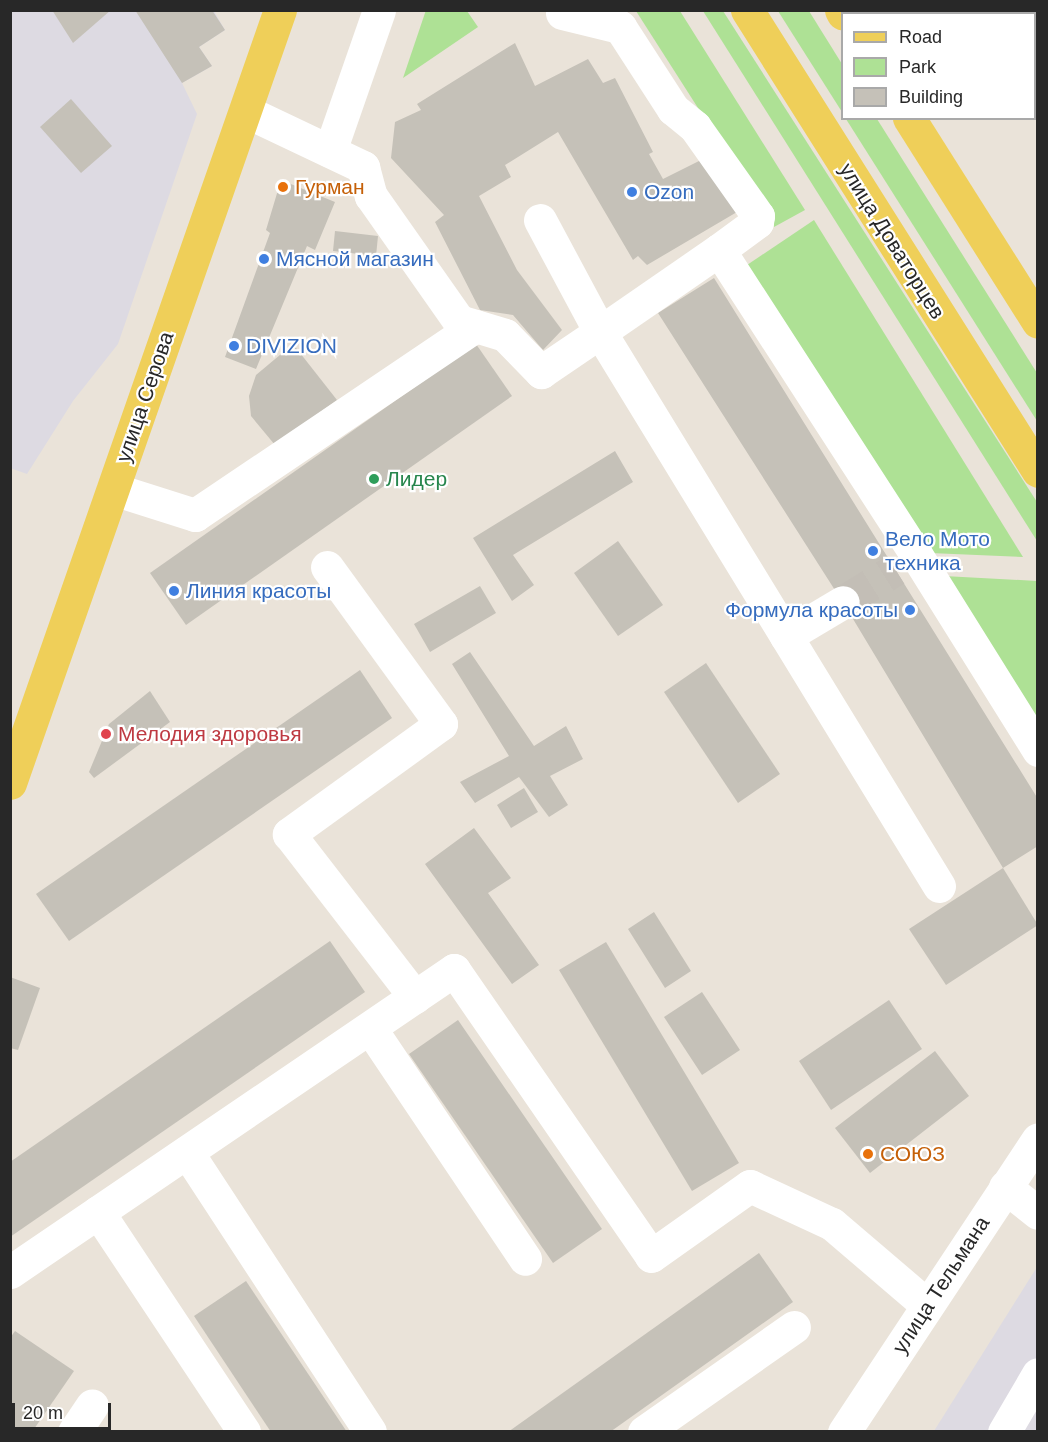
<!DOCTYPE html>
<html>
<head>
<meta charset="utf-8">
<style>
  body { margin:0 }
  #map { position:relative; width:1048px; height:1442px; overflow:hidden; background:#eae3d9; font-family:Arial,sans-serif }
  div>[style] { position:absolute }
  .industrial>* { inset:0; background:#dddae2 }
  .green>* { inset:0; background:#aee195 }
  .building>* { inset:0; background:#c5c1b8 }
  .minor-tunnel>* { height:33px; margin-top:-16.5px; transform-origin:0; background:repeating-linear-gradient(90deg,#c3beb6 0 33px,transparent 0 49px) }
  .minor>* { height:33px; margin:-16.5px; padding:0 16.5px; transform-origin:16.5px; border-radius:16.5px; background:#fff }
  .major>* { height:33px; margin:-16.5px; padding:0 16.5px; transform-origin:16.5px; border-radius:16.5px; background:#efcf59 }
  .dots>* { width:16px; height:16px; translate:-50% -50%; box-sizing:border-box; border:3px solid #fff; border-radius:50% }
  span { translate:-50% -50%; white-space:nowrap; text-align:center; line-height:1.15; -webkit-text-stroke:4.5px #fff; paint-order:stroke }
  .food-label { font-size:21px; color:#c56008 }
  .left { translate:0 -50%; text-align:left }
  .shop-label { font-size:21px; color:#366cbe }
  .right { translate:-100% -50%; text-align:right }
  .street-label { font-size:21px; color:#282828 }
  .leisure-label { font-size:21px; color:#27864d }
  .health-label { font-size:21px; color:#be3a42 }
  .frame { position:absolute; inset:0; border:12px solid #282828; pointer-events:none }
  .legend { position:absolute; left:841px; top:12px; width:195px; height:108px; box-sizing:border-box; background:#fff; border:2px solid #a9a9a9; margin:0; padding:8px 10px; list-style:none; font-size:18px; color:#282828 }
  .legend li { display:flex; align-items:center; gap:12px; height:30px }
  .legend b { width:30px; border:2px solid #a9a9a9 }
  .scale { position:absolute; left:12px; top:1403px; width:99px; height:27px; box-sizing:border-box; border:3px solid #282828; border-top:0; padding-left:8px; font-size:18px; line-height:21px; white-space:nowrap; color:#282828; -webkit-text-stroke:4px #fff; paint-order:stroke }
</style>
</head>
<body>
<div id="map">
  <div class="industrial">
    <div style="clip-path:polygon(10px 11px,214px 11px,225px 30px,199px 47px,212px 66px,182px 83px,197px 114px,118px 344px,73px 401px,27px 474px,10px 468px)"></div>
    <div style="clip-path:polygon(1037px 1267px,1037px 1431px,934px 1431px)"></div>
  </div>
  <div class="green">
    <div style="clip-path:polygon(426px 10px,467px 11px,478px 27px,403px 78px)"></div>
    <div style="clip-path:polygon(636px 11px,680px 11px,805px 210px,774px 227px)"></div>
    <div style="clip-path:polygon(703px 11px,723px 11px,1037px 502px,1037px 541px)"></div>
    <div style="clip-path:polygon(778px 11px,809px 11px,842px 64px,842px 112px)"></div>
    <div style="clip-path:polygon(846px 119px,877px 119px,1037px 373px,1037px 421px)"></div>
    <div style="clip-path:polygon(814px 220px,1023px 557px,930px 553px,747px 265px)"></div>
    <div style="clip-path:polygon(944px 576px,1037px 581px,1037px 728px)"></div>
  </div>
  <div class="building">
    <div style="clip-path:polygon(52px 10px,111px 10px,73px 43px)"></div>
    <div style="clip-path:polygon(135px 10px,212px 10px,225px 30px,199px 47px,212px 66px,182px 83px)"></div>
    <div style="clip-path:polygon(515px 43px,535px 86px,588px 59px,603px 83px,615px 78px,653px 152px,649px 154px,663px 179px,705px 158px,737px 212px,647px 265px,638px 256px,633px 260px,558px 132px,505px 165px,511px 177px,479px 196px,517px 270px,562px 330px,543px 350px,513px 315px,480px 310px,435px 222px,444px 215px,391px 158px,395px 122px,421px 110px,417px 104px)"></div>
    <div style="clip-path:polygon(71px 99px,112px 146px,81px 173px,40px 127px)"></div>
    <div style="clip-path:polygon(281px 180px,335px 202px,315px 250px,307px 246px,256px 369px,225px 357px,270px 233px,266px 230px)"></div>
    <div style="clip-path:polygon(335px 231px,378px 236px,376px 256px,333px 251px)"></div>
    <div style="clip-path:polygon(714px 278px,1038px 799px,1038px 846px,1003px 868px,847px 609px,658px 313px)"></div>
    <div style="clip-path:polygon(293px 344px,337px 400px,275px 445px,251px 416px,249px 396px,256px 375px)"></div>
    <div style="clip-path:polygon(476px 344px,512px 396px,186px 625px,150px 573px)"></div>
    <div style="clip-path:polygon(615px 451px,633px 482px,513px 555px,534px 585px,512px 601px,473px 538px)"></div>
    <div style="clip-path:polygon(618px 541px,663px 605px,618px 636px,574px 573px)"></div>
    <div style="clip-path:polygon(480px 586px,496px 613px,430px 652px,414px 624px)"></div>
    <div style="clip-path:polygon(470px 652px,534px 746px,566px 726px,583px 759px,550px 776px,568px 805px,549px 817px,519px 777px,475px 803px,460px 782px,509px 756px,452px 664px)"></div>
    <div style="clip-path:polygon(706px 663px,780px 774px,738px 803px,664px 692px)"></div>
    <div style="clip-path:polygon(360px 670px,392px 718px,69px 941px,36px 894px)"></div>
    <div style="clip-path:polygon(150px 691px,170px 722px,94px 778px,89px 772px,109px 724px)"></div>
    <div style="clip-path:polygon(524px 788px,538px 812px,511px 828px,497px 805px)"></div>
    <div style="clip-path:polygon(474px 828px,511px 878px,488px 893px,539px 965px,512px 984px,425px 864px)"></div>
    <div style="clip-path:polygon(1003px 868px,1038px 925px,946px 985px,909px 929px)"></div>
    <div style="clip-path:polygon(654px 912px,691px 971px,665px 988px,628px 929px)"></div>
    <div style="clip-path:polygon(330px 941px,365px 992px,10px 1237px,10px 1162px)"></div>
    <div style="clip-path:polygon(606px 942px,739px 1163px,692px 1191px,559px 970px)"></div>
    <div style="clip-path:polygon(10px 977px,40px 988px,18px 1050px,10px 1048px)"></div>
    <div style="clip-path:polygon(702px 992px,740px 1050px,702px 1075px,664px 1017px)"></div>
    <div style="clip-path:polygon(889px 1000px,922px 1049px,831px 1110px,799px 1061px)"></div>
    <div style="clip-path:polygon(458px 1020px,602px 1229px,553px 1263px,409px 1054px)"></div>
    <div style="clip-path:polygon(935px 1051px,969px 1096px,870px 1173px,835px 1128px)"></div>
    <div style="clip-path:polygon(759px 1253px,793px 1302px,610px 1432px,508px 1432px)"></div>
    <div style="clip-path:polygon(246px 1281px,347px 1432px,271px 1432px,194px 1316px)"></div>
    <div style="clip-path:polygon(15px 1331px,74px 1371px,32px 1432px,10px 1432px,10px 1338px)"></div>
  </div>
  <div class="minor-tunnel">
    <div style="left:843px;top:602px;width:62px;rotate:-31.9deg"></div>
  </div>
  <div class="minor">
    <div style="left:562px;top:13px;width:60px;rotate:13.6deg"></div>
    <div style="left:620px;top:27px;width:98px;rotate:57.1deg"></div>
    <div style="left:673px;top:109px;width:28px;rotate:39deg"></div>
    <div style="left:695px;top:127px;width:109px;rotate:54.7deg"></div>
    <div style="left:758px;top:216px;width:6px;rotate:99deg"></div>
    <div style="left:757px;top:222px;width:47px;rotate:143.6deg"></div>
    <div style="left:245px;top:111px;width:131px;rotate:25.4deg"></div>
    <div style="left:363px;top:167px;width:30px;rotate:75deg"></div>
    <div style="left:371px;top:196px;width:153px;rotate:54.9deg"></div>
    <div style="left:459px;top:321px;width:48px;rotate:16.9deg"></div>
    <div style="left:505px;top:335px;width:52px;rotate:45.8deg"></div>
    <div style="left:541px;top:372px;width:71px;rotate:-34.1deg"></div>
    <div style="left:600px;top:332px;width:127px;rotate:-118.2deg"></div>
    <div style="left:330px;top:151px;width:149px;rotate:-70.8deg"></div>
    <div style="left:113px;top:489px;width:86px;rotate:17.6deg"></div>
    <div style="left:195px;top:515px;width:338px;rotate:-34deg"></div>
    <div style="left:327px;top:567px;width:194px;rotate:54deg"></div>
    <div style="left:441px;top:724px;width:188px;rotate:144.1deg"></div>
    <div style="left:289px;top:834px;width:206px;rotate:52.3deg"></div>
    <div style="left:786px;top:636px;width:66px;rotate:-30.8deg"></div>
    <div style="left:939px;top:886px;width:649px;rotate:-121.46deg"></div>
    <div style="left:600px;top:332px;width:145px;rotate:-34.6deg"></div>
    <div style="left:719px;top:250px;width:364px;rotate:57.1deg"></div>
    <div style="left:917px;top:556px;width:229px;rotate:58deg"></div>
    <div style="left:370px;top:1028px;width:278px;rotate:56.1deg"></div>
    <div style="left:187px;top:1152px;width:334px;rotate:56.8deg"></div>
    <div style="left:1005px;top:1187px;width:42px;rotate:38.2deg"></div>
    <div style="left:98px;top:1212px;width:264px;rotate:56.4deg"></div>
    <div style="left:10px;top:1272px;width:537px;rotate:-34.22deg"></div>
    <div style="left:454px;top:970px;width:347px;rotate:55.4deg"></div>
    <div style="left:651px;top:1256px;width:121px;rotate:-35.3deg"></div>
    <div style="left:750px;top:1186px;width:90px;rotate:24.9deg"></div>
    <div style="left:832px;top:1224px;width:125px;rotate:40.5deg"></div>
    <div style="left:74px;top:1432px;width:32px;rotate:-56deg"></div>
    <div style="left:644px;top:1432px;width:183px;rotate:-35deg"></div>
    <div style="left:844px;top:1432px;width:351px;rotate:-56.5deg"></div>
    <div style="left:1004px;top:1432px;width:67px;rotate:-59.6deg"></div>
  </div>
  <div class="major">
    <div style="left:747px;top:10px;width:545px;rotate:57.74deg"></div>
    <div style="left:841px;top:10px;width:4px;rotate:63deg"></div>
    <div style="left:909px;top:118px;width:241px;rotate:57.7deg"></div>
    <div style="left:10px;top:783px;width:819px;rotate:-70.75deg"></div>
  </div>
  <div class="dots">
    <div style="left:283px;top:187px;background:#e8710a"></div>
    <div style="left:632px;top:192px;background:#3f7fe0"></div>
    <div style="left:264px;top:259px;background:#3f7fe0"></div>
    <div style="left:234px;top:346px;background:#3f7fe0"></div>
    <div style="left:374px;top:479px;background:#2e9e5b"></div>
    <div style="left:873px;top:551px;background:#3f7fe0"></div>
    <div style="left:174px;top:591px;background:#3f7fe0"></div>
    <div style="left:910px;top:610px;background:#3f7fe0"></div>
    <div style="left:106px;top:734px;background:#e0444e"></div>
    <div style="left:868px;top:1154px;background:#e8710a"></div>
  </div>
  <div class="food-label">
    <span class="left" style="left:295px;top:187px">Гурман</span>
    <span class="left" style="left:880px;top:1154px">СОЮЗ</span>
  </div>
  <div class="shop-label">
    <span class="left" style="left:644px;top:192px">Ozon</span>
    <span class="left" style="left:276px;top:259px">Мясной магазин</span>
    <span class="left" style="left:246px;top:346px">DIVIZION</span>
    <span class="left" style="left:885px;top:551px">Вело Мото<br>техника</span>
    <span class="left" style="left:186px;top:591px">Линия красоты</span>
    <span class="right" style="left:898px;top:610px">Формула красоты</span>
  </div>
  <div class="street-label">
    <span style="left:892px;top:241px;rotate:58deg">улица Доваторцев</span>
    <span style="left:145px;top:397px;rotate:-71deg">улица Серова</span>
    <span style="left:941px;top:1285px;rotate:-57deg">улица Тельмана</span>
  </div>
  <div class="leisure-label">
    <span class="left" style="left:386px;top:479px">Лидер</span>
  </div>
  <div class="health-label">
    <span class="left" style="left:118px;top:734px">Мелодия здоровья</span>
  </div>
  <div class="frame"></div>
  <ul class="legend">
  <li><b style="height:8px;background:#efcf59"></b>Road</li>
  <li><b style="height:16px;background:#aee195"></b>Park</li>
  <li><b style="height:16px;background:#c5c1b8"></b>Building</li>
  </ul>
  <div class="scale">20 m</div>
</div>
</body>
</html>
